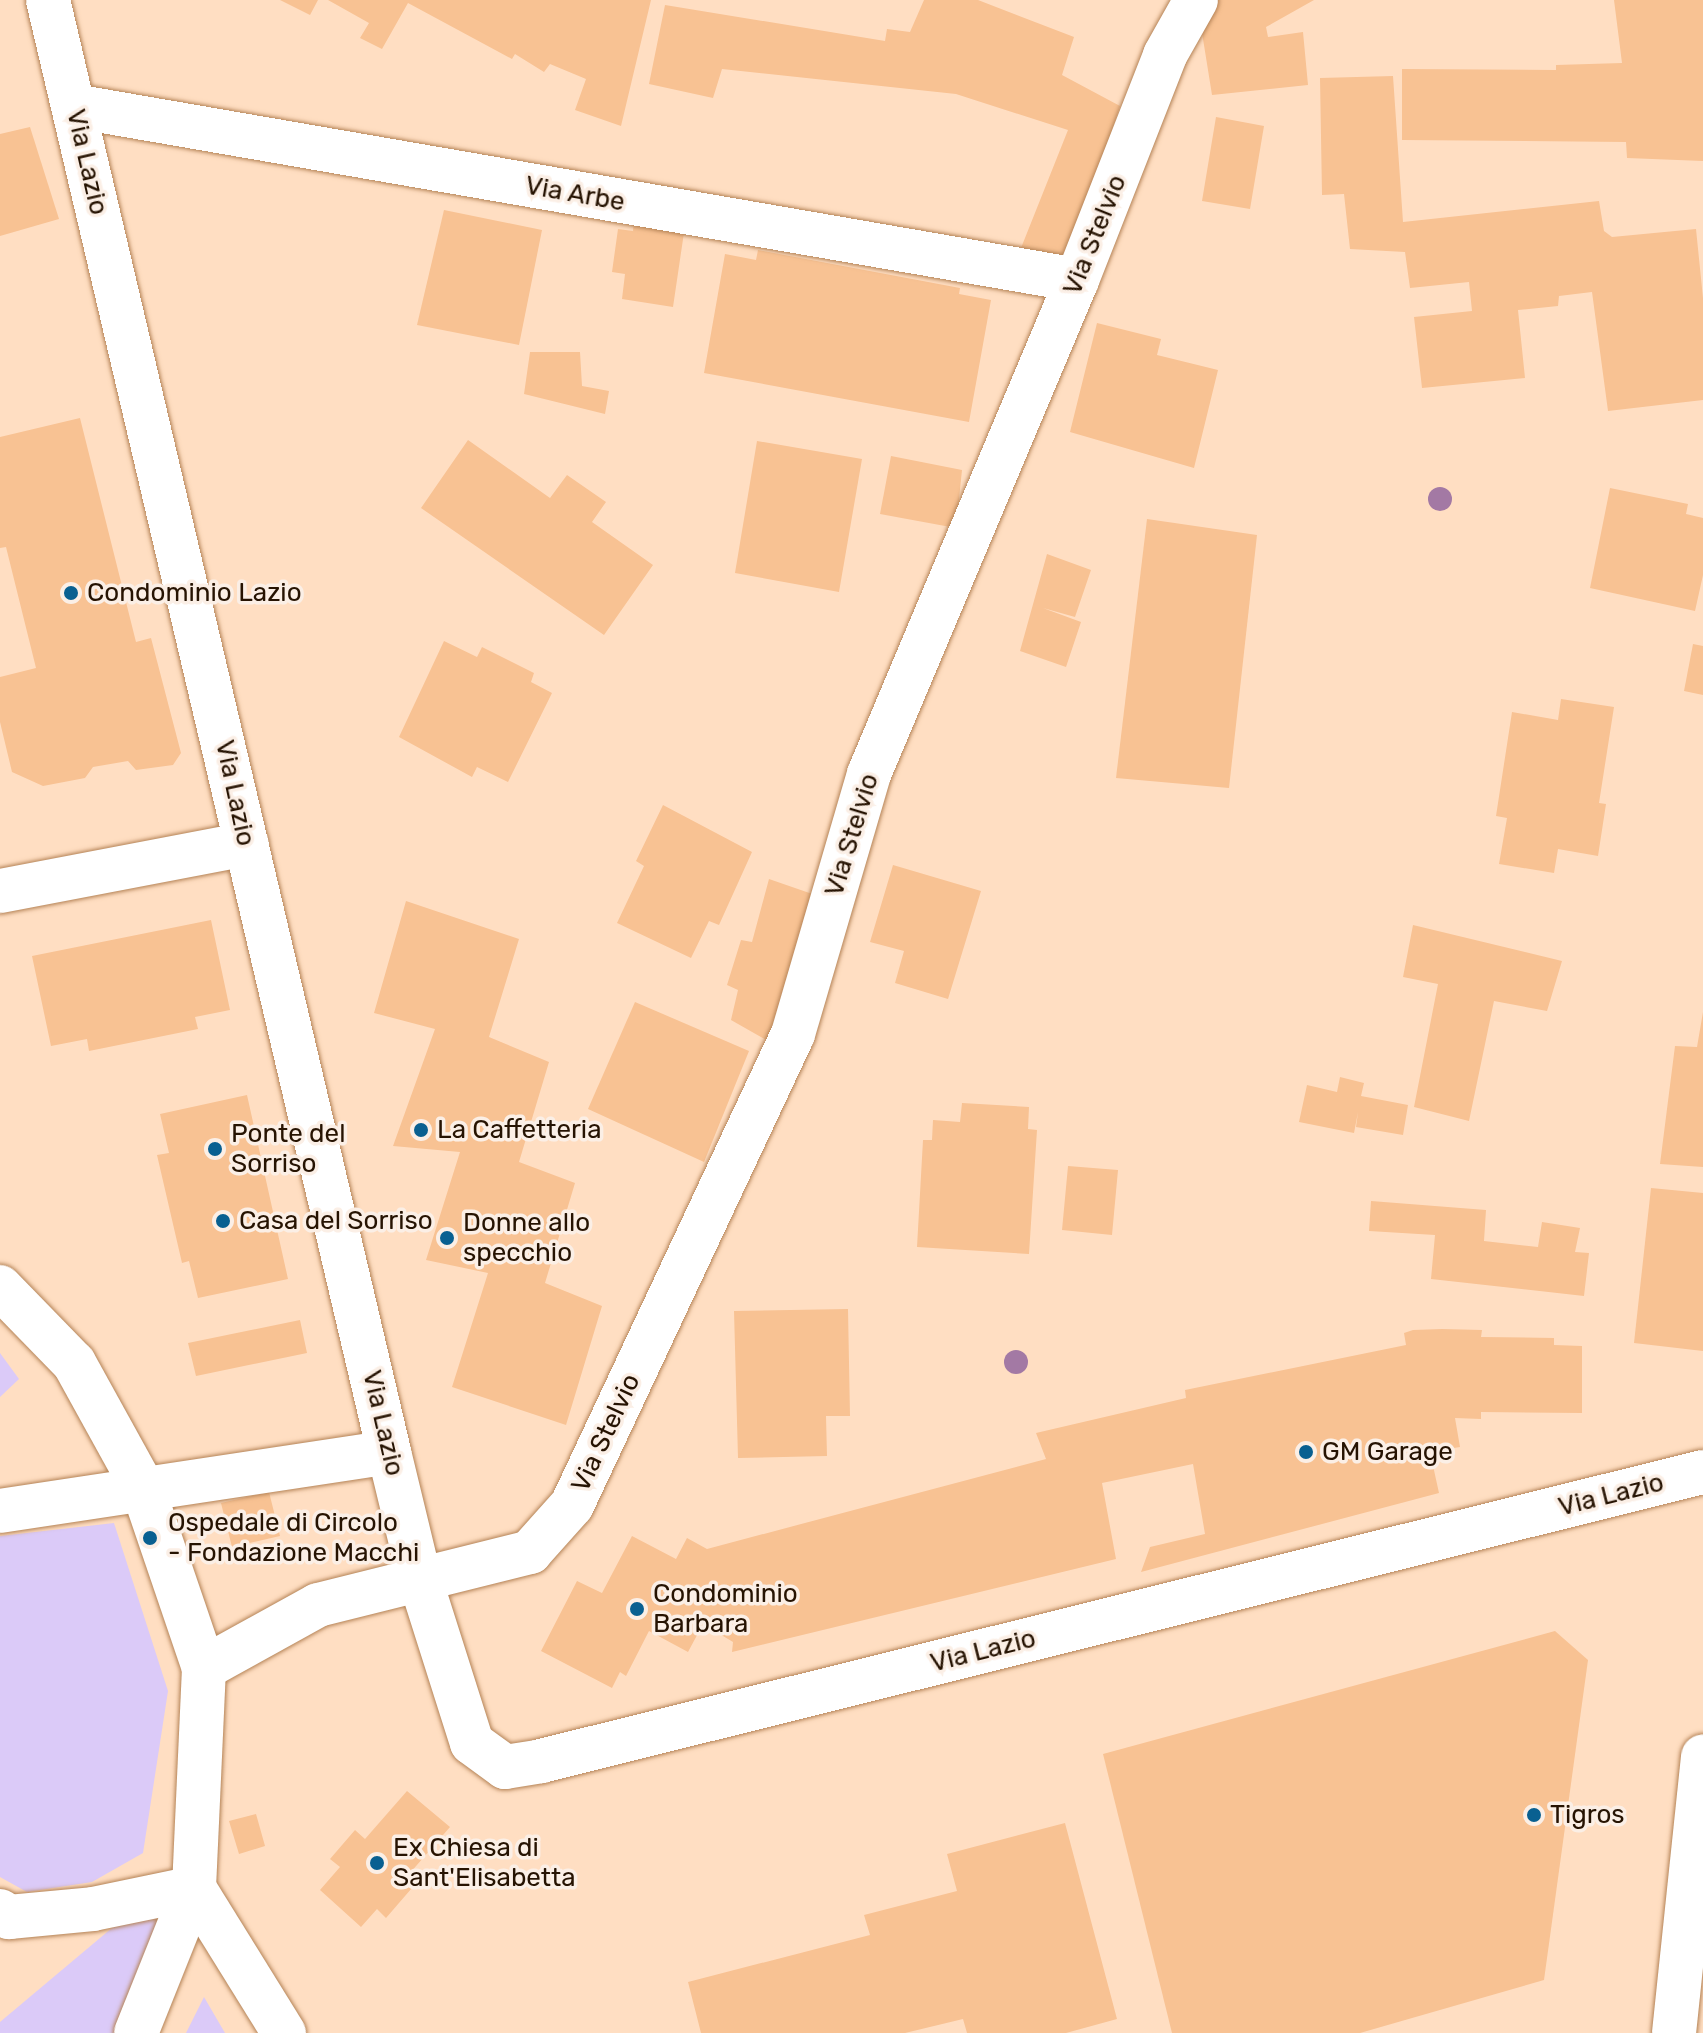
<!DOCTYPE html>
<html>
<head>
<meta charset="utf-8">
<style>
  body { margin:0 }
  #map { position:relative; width:1703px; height:2033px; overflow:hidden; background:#ffdec2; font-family:Rubik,sans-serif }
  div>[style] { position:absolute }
  .green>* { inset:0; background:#dbcaf8 }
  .building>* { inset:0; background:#f8c293 }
  .roads { filter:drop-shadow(0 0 2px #b58356) drop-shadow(0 0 2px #b58356) }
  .minor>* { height:44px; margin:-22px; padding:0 22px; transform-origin:22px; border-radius:22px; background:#fff }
  .trees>* { width:24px; height:24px; margin:-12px; border-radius:50%; background:#a379a4 }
  .dots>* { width:22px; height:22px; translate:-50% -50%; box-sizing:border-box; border:4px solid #fbefe6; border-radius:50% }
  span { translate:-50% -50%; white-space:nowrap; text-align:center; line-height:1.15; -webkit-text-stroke:7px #fbefe6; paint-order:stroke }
  .street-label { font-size:26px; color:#261302 }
  .poi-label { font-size:26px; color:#261302 }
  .left { translate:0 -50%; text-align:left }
</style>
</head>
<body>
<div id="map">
  <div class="green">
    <div style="clip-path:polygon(0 1353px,19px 1379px,0 1397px)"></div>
    <div style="clip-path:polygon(114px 1523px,168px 1691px,143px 1853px,92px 1882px,27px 1892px,0 1877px,0 1536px)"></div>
    <div style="clip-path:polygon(169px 1915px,121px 2033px,0 2033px,0 2022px,125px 1917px)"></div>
    <div style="clip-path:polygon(204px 1997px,225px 2033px,186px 2033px)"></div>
  </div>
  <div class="building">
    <div style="clip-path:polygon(280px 0,318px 0,310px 15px)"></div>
    <div style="clip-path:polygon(328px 0,651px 0,621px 126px,575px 110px,586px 79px,550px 64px,544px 72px,515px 54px,512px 59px,408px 3px,382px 49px,360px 38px,369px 23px)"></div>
    <div style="clip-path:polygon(924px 0,978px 0,1074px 37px,1062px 75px,1120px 106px,1072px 257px,1021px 248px,1068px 130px,956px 94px,722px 69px,713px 98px,649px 84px,665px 5px,885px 41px,887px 29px,910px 32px)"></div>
    <div style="clip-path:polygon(1218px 0,1314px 0,1266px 27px,1268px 37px,1303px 32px,1308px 85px,1212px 95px,1199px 14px)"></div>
    <div style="clip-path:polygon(1614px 0,1703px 0,1703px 161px,1627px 158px,1626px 142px,1402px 140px,1402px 69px,1556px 70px,1556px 65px,1622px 63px)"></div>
    <div style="clip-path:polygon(1393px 76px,1403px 222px,1599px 201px,1604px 231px,1612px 237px,1696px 229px,1703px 298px,1703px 400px,1608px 411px,1592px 292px,1559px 296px,1558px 306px,1518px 310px,1525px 378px,1422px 388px,1414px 317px,1472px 311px,1469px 282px,1410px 288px,1405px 252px,1350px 249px,1344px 194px,1322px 195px,1320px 78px)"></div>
    <div style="clip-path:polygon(1216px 117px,1264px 126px,1250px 209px,1202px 201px)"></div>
    <div style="clip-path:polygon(30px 127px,59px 219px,0 236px,0 134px)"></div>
    <div style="clip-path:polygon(444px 210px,542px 230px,519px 345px,417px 325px)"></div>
    <div style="clip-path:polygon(635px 212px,686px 219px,673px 307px,622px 299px,625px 274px,612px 272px,618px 229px,633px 231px)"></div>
    <div style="clip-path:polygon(758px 250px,960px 288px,959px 294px,991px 300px,969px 422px,704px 373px,725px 254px,756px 260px)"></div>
    <div style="clip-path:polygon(1097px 323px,1161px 339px,1157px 355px,1218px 370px,1194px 468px,1070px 432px)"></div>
    <div style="clip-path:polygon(530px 352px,580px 352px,582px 386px,609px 391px,605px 414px,524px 394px)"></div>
    <div style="clip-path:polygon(80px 418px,136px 642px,151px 638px,181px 753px,173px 765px,136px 770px,128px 761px,93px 767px,85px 778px,43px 786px,12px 772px,0 722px,0 677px,36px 668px,6px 547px,0 548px,0 437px)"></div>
    <div style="clip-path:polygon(468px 440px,550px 498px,567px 475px,606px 502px,592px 522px,653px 565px,604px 635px,421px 508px)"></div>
    <div style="clip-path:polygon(757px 441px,862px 459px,839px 592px,735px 573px)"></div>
    <div style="clip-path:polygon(891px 456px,962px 470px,956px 528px,880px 514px)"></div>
    <div style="clip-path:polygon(1610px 488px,1688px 504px,1686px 514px,1703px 518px,1703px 575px,1695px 611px,1590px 588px)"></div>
    <div style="clip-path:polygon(1147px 519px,1257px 535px,1229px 788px,1116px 778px)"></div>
    <div style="clip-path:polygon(1047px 554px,1091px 570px,1075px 617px,1043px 608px,1081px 622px,1066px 667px,1020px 651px)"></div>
    <div style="clip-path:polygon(444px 641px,477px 657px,482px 647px,534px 673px,531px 682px,552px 693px,508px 782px,477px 767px,472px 777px,399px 737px)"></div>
    <div style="clip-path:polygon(1693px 644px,1703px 646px,1703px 695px,1684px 691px)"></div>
    <div style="clip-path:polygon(1561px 699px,1614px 707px,1599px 803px,1606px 804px,1598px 856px,1558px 849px,1554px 873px,1499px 864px,1507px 818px,1496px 816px,1512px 712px,1558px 720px)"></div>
    <div style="clip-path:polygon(663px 805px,752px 852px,719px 925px,709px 921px,691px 958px,617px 923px,644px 866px,636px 861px)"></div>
    <div style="clip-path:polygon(893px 865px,981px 891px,948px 999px,895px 983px,904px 951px,870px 942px)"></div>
    <div style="clip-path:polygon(769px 879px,821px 897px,777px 1046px,731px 1020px,738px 990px,727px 985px,741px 940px,752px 942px)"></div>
    <div style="clip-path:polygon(406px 901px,519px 939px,489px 1037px,549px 1062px,519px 1162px,575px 1183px,545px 1283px,602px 1306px,566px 1425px,452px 1387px,488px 1273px,426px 1260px,460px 1152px,393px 1146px,435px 1029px,374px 1013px)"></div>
    <div style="clip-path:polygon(211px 920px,230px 1010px,195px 1017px,198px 1029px,89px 1051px,87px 1039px,51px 1046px,32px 956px)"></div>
    <div style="clip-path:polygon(1413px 925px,1562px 961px,1547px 1011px,1494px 1001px,1469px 1121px,1414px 1107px,1438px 984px,1403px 977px)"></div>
    <div style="clip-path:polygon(635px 1002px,749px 1051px,704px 1162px,588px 1109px)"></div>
    <div style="clip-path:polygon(1703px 1012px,1703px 1167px,1660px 1164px,1675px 1046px,1697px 1047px)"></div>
    <div style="clip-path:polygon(1340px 1077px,1364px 1083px,1361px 1096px,1408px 1105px,1403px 1135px,1356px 1127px,1358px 1112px,1354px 1133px,1299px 1122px,1307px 1085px,1337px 1092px)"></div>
    <div style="clip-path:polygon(247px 1095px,288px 1279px,198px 1298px,189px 1261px,182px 1263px,157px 1155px,169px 1153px,160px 1114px)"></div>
    <div style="clip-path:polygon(962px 1103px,1029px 1107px,1028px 1129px,1037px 1130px,1029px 1254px,917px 1247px,923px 1140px,932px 1140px,933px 1120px,960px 1122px)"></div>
    <div style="clip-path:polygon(1068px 1166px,1118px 1170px,1112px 1235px,1062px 1230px)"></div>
    <div style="clip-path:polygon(1651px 1188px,1703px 1193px,1703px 1351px,1634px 1343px)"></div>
    <div style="clip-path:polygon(1371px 1201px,1486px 1210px,1484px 1241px,1538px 1247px,1542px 1222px,1580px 1228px,1575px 1252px,1589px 1253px,1584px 1296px,1431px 1279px,1435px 1235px,1369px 1231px)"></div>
    <div style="clip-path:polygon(848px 1309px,850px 1416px,826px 1416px,827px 1456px,738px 1458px,734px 1311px)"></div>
    <div style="clip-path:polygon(300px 1320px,307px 1353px,196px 1376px,188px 1343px)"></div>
    <div style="clip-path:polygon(1442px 1329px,1482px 1330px,1481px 1337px,1554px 1338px,1554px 1345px,1582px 1346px,1582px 1413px,1481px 1412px,1481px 1419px,1455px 1418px,1460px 1447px,1430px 1452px,1439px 1493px,1141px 1572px,1150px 1547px,1205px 1534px,1193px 1464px,1102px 1483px,1116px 1559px,732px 1652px,733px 1642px,703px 1624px,688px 1652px,649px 1631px,626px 1676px,620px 1672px,612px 1688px,541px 1651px,577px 1581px,602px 1593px,632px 1536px,676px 1559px,687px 1538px,707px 1549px,1046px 1459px,1036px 1433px,1186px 1398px,1185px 1390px,1406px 1345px,1404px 1333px,1413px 1330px)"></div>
    <div style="clip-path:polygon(269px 1492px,280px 1536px,232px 1547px,221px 1503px)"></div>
    <div style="clip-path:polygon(1555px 1631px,1588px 1660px,1544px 1980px,1360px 2033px,1172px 2033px,1103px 1754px)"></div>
    <div style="clip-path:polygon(407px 1791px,450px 1827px,410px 1873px,418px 1881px,386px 1918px,377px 1909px,361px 1927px,320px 1890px,340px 1867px,330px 1859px,355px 1830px,365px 1839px)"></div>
    <div style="clip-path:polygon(256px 1814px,265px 1846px,239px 1854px,229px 1821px)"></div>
    <div style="clip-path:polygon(1065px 1823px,1117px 2019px,1066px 2033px,967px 2033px,963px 2019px,905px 2033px,701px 2033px,688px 1982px,870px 1935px,864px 1915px,957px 1891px,947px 1854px)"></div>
  </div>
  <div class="roads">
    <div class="minor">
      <div style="left:48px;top:0;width:1492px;rotate:76.78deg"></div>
      <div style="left:389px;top:1452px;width:128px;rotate:76.4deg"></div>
      <div style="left:419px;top:1576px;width:175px;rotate:72.4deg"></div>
      <div style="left:472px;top:1743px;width:41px;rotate:36deg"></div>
      <div style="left:505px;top:1767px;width:36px;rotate:-9deg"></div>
      <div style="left:541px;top:1761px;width:1197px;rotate:-13.97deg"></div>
      <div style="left:74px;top:106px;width:1018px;rotate:9.84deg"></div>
      <div style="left:0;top:891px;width:251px;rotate:-10.8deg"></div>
      <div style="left:0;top:1287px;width:106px;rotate:45.8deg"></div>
      <div style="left:74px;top:1363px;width:141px;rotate:61.1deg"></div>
      <div style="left:142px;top:1486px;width:192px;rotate:71.2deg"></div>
      <div style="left:204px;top:1668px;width:220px;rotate:92.6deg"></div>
      <div style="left:194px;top:1888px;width:156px;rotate:111.8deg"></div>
      <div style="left:0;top:1511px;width:393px;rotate:-8.6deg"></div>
      <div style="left:204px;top:1668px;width:130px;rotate:-28.9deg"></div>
      <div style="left:318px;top:1605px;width:219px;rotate:-14deg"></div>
      <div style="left:530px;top:1552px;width:63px;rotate:-48.2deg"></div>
      <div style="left:572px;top:1505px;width:520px;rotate:-64.86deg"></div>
      <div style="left:793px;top:1034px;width:271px;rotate:-73.7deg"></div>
      <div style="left:869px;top:774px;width:536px;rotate:-67.17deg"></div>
      <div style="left:1077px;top:280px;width:242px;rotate:-68.6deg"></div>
      <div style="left:1165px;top:55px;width:63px;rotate:-60.6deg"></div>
      <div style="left:0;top:1911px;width:11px;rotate:34deg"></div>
      <div style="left:9px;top:1917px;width:84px;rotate:-5.4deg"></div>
      <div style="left:93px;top:1909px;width:103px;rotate:-11.7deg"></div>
      <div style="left:194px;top:1888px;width:171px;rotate:58.2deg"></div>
      <div style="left:1674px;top:2033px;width:278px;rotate:-84deg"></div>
    </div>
  </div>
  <div class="trees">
    <div style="left:1440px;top:499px"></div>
    <div style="left:1016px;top:1362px"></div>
  </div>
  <div class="dots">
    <div style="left:71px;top:593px;background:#096091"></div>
    <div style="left:421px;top:1130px;background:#096091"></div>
    <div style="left:215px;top:1149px;background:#096091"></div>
    <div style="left:223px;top:1221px;background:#096091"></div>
    <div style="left:447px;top:1238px;background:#096091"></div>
    <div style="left:1306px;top:1452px;background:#096091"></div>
    <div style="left:150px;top:1538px;background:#096091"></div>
    <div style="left:637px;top:1609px;background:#096091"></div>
    <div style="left:1534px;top:1815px;background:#096091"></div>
    <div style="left:377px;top:1863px;background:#096091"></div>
  </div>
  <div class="street-label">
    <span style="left:87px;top:162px;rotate:77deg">Via Lazio</span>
    <span style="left:575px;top:194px;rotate:10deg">Via Arbe</span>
    <span style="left:1095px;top:235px;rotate:-68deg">Via Stelvio</span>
    <span style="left:235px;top:793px;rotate:78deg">Via Lazio</span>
    <span style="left:852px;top:835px;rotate:-73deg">Via Stelvio</span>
    <span style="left:383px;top:1423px;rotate:77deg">Via Lazio</span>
    <span style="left:606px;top:1433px;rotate:-65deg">Via Stelvio</span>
    <span style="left:1611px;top:1495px;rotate:-14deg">Via Lazio</span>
    <span style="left:983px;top:1651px;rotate:-14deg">Via Lazio</span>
  </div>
  <div class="poi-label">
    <span class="left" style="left:87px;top:593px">Condominio Lazio</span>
    <span class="left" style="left:437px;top:1130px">La Caffetteria</span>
    <span class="left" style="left:231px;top:1149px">Ponte del<br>Sorriso</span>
    <span class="left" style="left:239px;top:1221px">Casa del Sorriso</span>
    <span class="left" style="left:463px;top:1238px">Donne allo<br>specchio</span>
    <span class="left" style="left:1322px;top:1452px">GM Garage</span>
    <span class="left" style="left:168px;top:1538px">Ospedale di Circolo<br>- Fondazione Macchi</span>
    <span class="left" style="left:653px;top:1609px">Condominio<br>Barbara</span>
    <span class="left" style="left:1550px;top:1815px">Tigros</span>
    <span class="left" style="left:393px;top:1863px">Ex Chiesa di<br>Sant'Elisabetta</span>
  </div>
</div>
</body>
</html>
